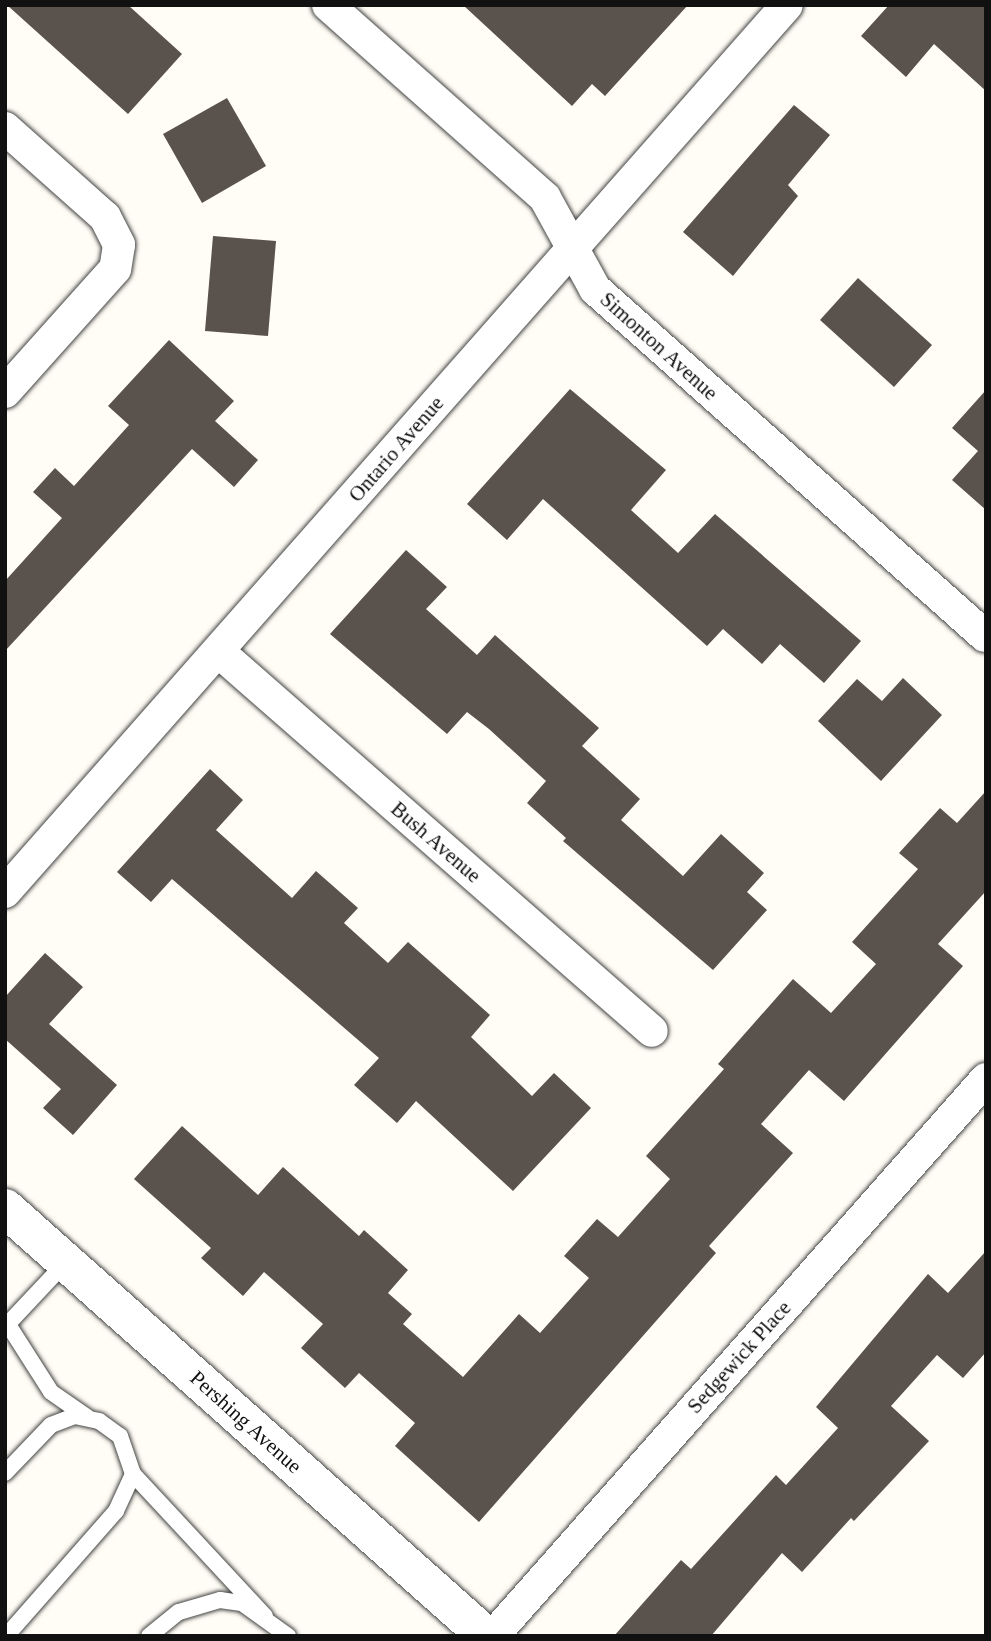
<!DOCTYPE html>
<html>
<head>
<meta charset="utf-8">
<style>
  body { margin:0 }
  #map { position:relative; width:991px; height:1641px; overflow:hidden; background:#fffdf5; font-family:Georgia,serif }
  div>[style] { position:absolute }
  .building>* { inset:0; background:#5a524d }
  .roads { filter:drop-shadow(0 0 2px #444) drop-shadow(0 0 2px #444) }
  .service>* { height:16px; margin:-8px; padding:0 8px; transform-origin:8px; border-radius:8px; background:#fff }
  .minor>* { height:32px; margin:-16px; padding:0 16px; transform-origin:16px; border-radius:16px; background:#fff }
  .tertiary>* { height:38px; margin:-19px; padding:0 19px; transform-origin:19px; border-radius:19px; background:#fff }
  span { translate:-50% -50%; white-space:nowrap; text-align:center; line-height:1.15; -webkit-text-stroke:7px #fff; paint-order:stroke }
  .street-label { font-size:21px; color:#111 }
  .frame { position:absolute; inset:0; border:7px solid #111; pointer-events:none }
</style>
</head>
<body>
<div id="map">
  <div class="building">
    <div style="clip-path:polygon(7px 5px,128px 5px,182px 54px,128px 114px)"></div>
    <div style="clip-path:polygon(463px 5px,688px 5px,605px 96px,592px 84px,572px 106px)"></div>
    <div style="clip-path:polygon(889px 5px,986px 5px,986px 91px,934px 44px,906px 77px,861px 36px)"></div>
    <div style="clip-path:polygon(227px 98px,266px 166px,202px 203px,163px 134px)"></div>
    <div style="clip-path:polygon(794px 105px,830px 135px,788px 185px,798px 196px,733px 276px,683px 232px)"></div>
    <div style="clip-path:polygon(213px 236px,276px 241px,268px 336px,205px 331px)"></div>
    <div style="clip-path:polygon(858px 278px,932px 345px,894px 387px,820px 320px)"></div>
    <div style="clip-path:polygon(169px 340px,234px 401px,215px 421px,258px 460px,234px 487px,192px 449px,5px 651px,5px 581px,62px 518px,33px 492px,55px 468px,74px 486px,129px 425px,108px 406px)"></div>
    <div style="clip-path:polygon(570px 389px,666px 470px,631px 510px,678px 553px,715px 514px,861px 641px,824px 683px,780px 644px,762px 664px,723px 629px,707px 646px,543px 499px,507px 540px,467px 504px)"></div>
    <div style="clip-path:polygon(986px 390px,986px 510px,952px 480px,978px 451px,952px 428px)"></div>
    <div style="clip-path:polygon(406px 550px,447px 587px,426px 609px,477px 655px,495px 635px,599px 728px,582px 746px,640px 799px,621px 820px,683px 876px,721px 834px,764px 873px,747px 892px,767px 910px,713px 970px,563px 841px,566px 838px,527px 803px,546px 781px,489px 729px,467px 712px,447px 734px,330px 634px)"></div>
    <div style="clip-path:polygon(903px 678px,942px 715px,881px 781px,818px 721px,857px 679px,882px 701px)"></div>
    <div style="clip-path:polygon(210px 769px,243px 800px,216px 830px,292px 898px,316px 871px,358px 908px,344px 923px,388px 963px,408px 942px,490px 1015px,471px 1037px,532px 1096px,554px 1073px,591px 1108px,513px 1191px,416px 1101px,397px 1123px,354px 1085px,379px 1058px,172px 879px,151px 902px,117px 872px)"></div>
    <div style="clip-path:polygon(986px 791px,986px 891px,938px 944px,963px 966px,844px 1101px,809px 1070px,761px 1124px,793px 1153px,709px 1246px,716px 1253px,479px 1522px,395px 1446px,415px 1423px,359px 1373px,345px 1388px,301px 1348px,323px 1324px,264px 1272px,243px 1296px,201px 1258px,211px 1248px,134px 1179px,182px 1126px,258px 1195px,283px 1167px,359px 1236px,364px 1230px,408px 1270px,388px 1293px,412px 1314px,403px 1324px,463px 1377px,519px 1314px,540px 1333px,589px 1278px,564px 1256px,597px 1219px,618px 1237px,670px 1179px,646px 1156px,724px 1069px,718px 1064px,793px 979px,831px 1013px,876px 964px,852px 942px,918px 869px,899px 853px,940px 808px,957px 823px)"></div>
    <div style="clip-path:polygon(45px 953px,83px 987px,49px 1024px,117px 1085px,73px 1135px,43px 1108px,61px 1089px,5px 1039px,5px 997px)"></div>
    <div style="clip-path:polygon(986px 1251px,986px 1352px,963px 1378px,937px 1355px,891px 1406px,929px 1441px,854px 1521px,851px 1518px,802px 1572px,782px 1553px,711px 1636px,614px 1636px,681px 1560px,691px 1569px,776px 1475px,786px 1485px,838px 1428px,816px 1407px,928px 1274px,948px 1293px)"></div>
  </div>
  <div class="roads">
    <div class="service">
      <div style="left:9px;top:1326px;width:78px;rotate:57.5deg"></div>
      <div style="left:51px;top:1392px;width:44px;rotate:34.8deg"></div>
      <div style="left:5px;top:1327px;width:89px;rotate:-46.8deg"></div>
      <div style="left:5px;top:1473px;width:66px;rotate:-46.2deg"></div>
      <div style="left:51px;top:1425px;width:26px;rotate:-21deg"></div>
      <div style="left:75px;top:1416px;width:25px;rotate:12deg"></div>
      <div style="left:99px;top:1421px;width:26px;rotate:36deg"></div>
      <div style="left:120px;top:1436px;width:40px;rotate:71.1deg"></div>
      <div style="left:133px;top:1474px;width:41px;rotate:114.7deg"></div>
      <div style="left:116px;top:1511px;width:167px;rotate:131.3deg"></div>
      <div style="left:133px;top:1474px;width:194px;rotate:47.1deg"></div>
      <div style="left:149px;top:1636px;width:38px;rotate:-39deg"></div>
      <div style="left:179px;top:1612px;width:43px;rotate:-16.3deg"></div>
      <div style="left:220px;top:1600px;width:22px;rotate:8deg"></div>
      <div style="left:242px;top:1603px;width:57px;rotate:35.7deg"></div>
    </div>
    <div class="minor">
      <div style="left:328px;top:5px;width:290px;rotate:41.6deg"></div>
      <div style="left:545px;top:198px;width:104px;rotate:61.2deg"></div>
      <div style="left:595px;top:289px;width:522px;rotate:41.66deg"></div>
      <div style="left:5px;top:128px;width:134px;rotate:41.7deg"></div>
      <div style="left:105px;top:217px;width:31px;rotate:63deg"></div>
      <div style="left:119px;top:245px;width:24px;rotate:99deg"></div>
      <div style="left:115px;top:269px;width:165px;rotate:131.8deg"></div>
      <div style="left:219px;top:652px;width:575px;rotate:41.2deg"></div>
      <div style="left:5px;top:892px;width:1182px;rotate:-48.6deg"></div>
      <div style="left:493px;top:1636px;width:744px;rotate:-48.49deg"></div>
    </div>
    <div class="tertiary">
      <div style="left:5px;top:1208px;width:644px;rotate:41.66deg"></div>
    </div>
  </div>
  <div class="street-label">
    <span style="left:659px;top:346px;rotate:42deg">Simonton Avenue</span>
    <span style="left:396px;top:449px;rotate:-49deg">Ontario Avenue</span>
    <span style="left:436px;top:842px;rotate:41deg">Bush Avenue</span>
    <span style="left:739px;top:1357px;rotate:-48deg">Sedgewick Place</span>
    <span style="left:246px;top:1422px;rotate:42deg">Pershing Avenue</span>
  </div>
  <div class="frame"></div>
</div>
</body>
</html>
